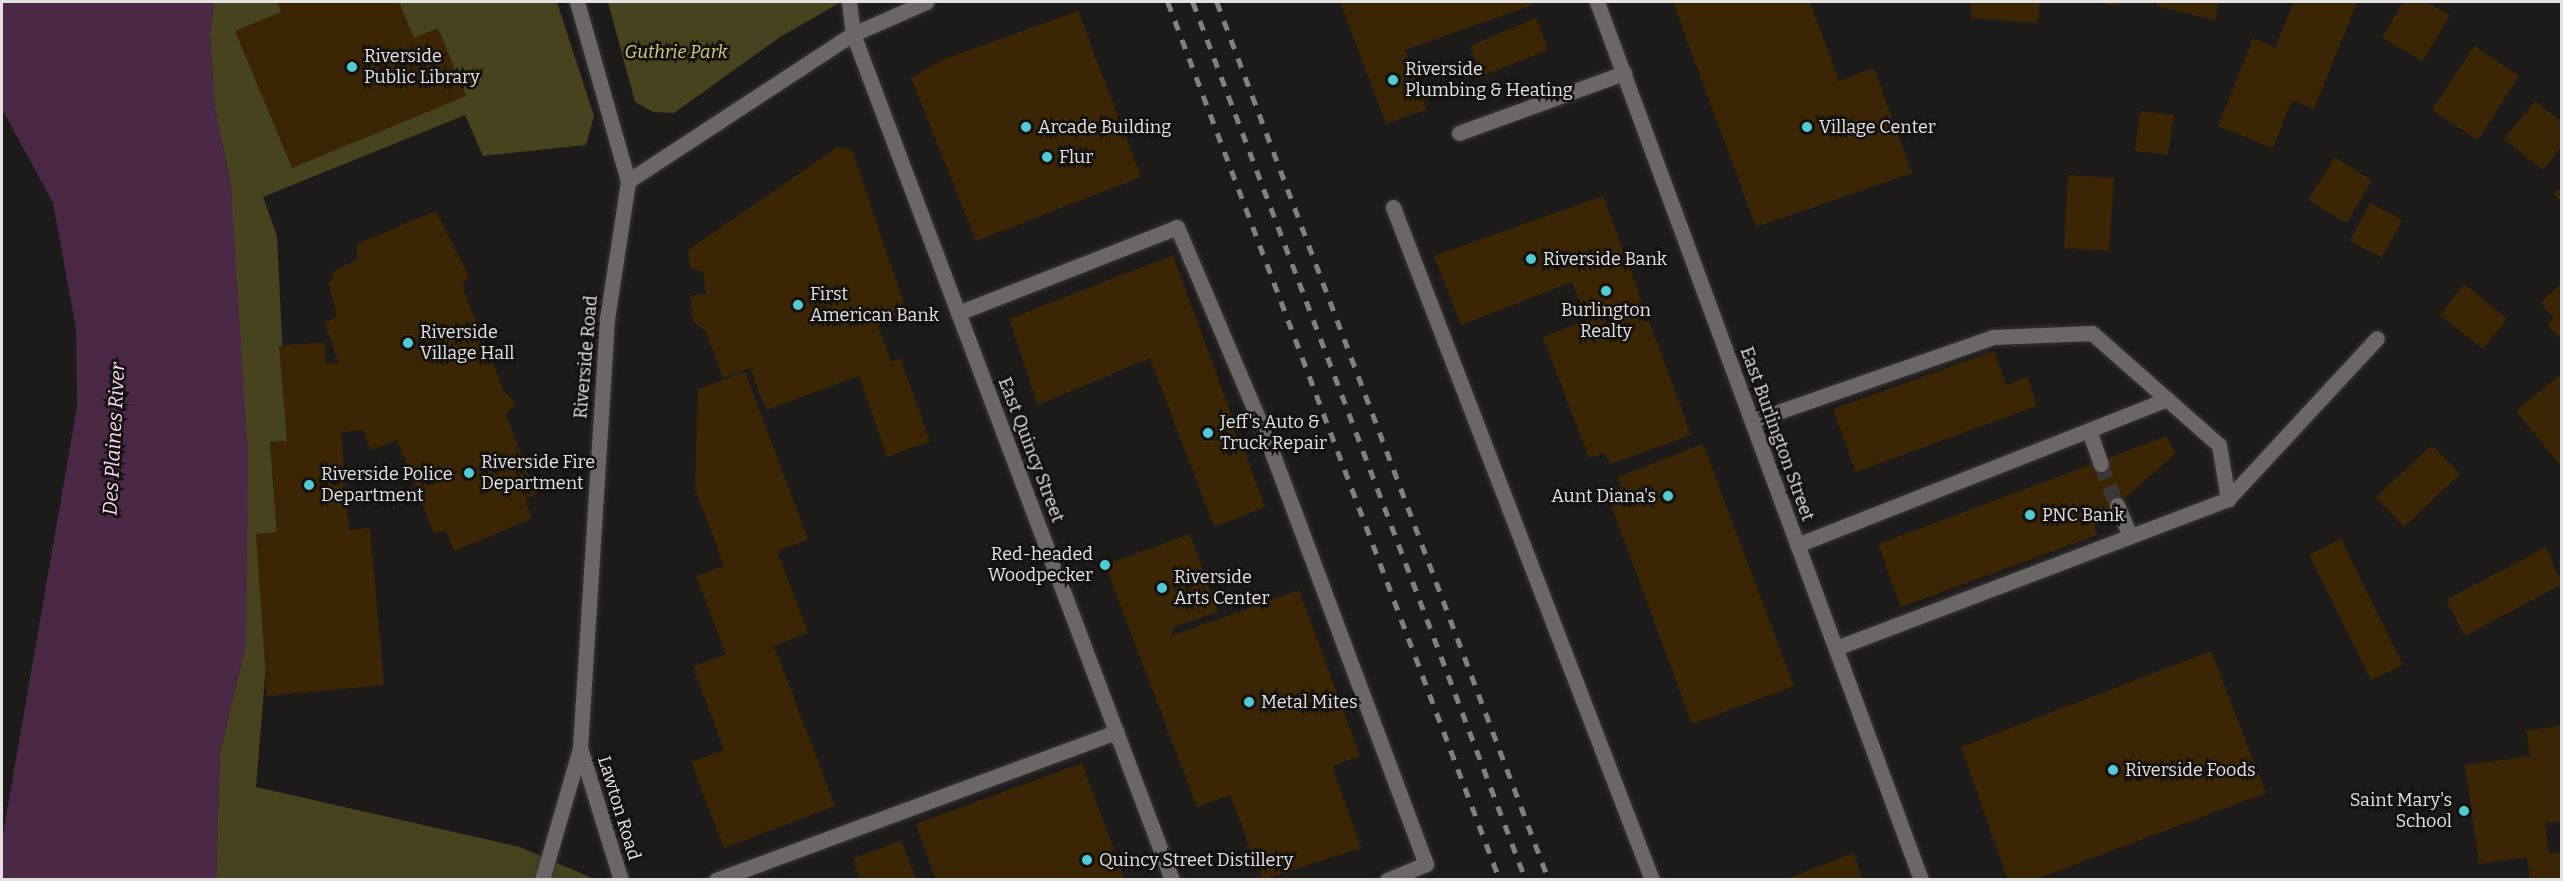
<!DOCTYPE html>
<html>
<head>
<meta charset="utf-8">
<style>
  body { margin:0 }
  #map { position:relative; width:2563px; height:881px; overflow:hidden; background:#1d1b1a; font-family:Bitter,serif }
  div>[style] { position:absolute }
  .green>* { inset:0; background:#47431e }
  .water>* { inset:0; background:#4b2845 }
  .building>* { inset:0; background:#3b2505 }
  .minor-tunnel>* { height:15px; margin-top:-7.5px; transform-origin:0; background:repeating-linear-gradient(90deg,#3b3938 0 15px,transparent 0 23px) }
  .roads { filter:drop-shadow(0 0 2px #383635) drop-shadow(0 0 2px #383635) }
  .minor>* { height:15px; margin:-7.5px; padding:0 7.5px; transform-origin:7.5px; border-radius:7.5px; background:#6a6766 }
  .rail>* { height:4.5px; margin-top:-2.25px; transform-origin:0; background:repeating-linear-gradient(90deg,#838180 0 10px,transparent 0 20px) }
  .dots>* { width:16px; height:16px; translate:-50% -50%; box-sizing:border-box; border:3px solid #141211; border-radius:50% }
  span { translate:-50% -50%; white-space:nowrap; text-align:center; line-height:1.15; -webkit-text-stroke:5px #141211; paint-order:stroke }
  .park-label { font-size:18px; color:#d6cf82; font-style:italic }
  .poi-label { font-size:18px; color:#e4e2e1 }
  .left { translate:0 -50%; text-align:left }
  .right { translate:-100% -50%; text-align:right }
  .street-label { font-size:18px; color:#e4e2e1 }
  .water-label { font-size:20px; color:#fdd6f4; font-style:italic }
  .frame { position:absolute; inset:0; border:3px solid #e4e2e1; pointer-events:none }
</style>
</head>
<body>
<div id="map">
  <div class="green">
    <div style="clip-path:polygon(214px 2px,557px 2px,594px 116px,586px 145px,483px 156px,465px 115px,263px 197px,277px 236px,287px 441px,270px 442px,277px 532px,256px 787px,520px 847px,594px 879px,216px 879px,220px 751px,246px 644px,231px 186px,215px 110px,210px 34px)"></div>
    <div style="clip-path:polygon(608px 2px,841px 2px,780px 37px,674px 113px,653px 112px,635px 102px)"></div>
  </div>
  <div class="water">
    <div style="clip-path:polygon(2px 2px,214px 2px,210px 34px,215px 110px,231px 186px,248px 456px,246px 644px,220px 751px,216px 879px,2px 879px,2px 840px,77px 407px,76px 329px,53px 203px,2px 109px)"></div>
  </div>
  <div class="building">
    <div style="clip-path:polygon(277px 2px,399px 2px,414px 38px,438px 28px,466px 96px,292px 168px,235px 31px,281px 12px)"></div>
    <div style="clip-path:polygon(1340px 2px,1531px 2px,1532px 5px,1405px 50px,1427px 109px,1386px 124px)"></div>
    <div style="clip-path:polygon(1673px 2px,1810px 2px,1839px 81px,1874px 68px,1912px 173px,1756px 227px)"></div>
    <div style="clip-path:polygon(1972px 2px,2040px 2px,2038px 23px,1971px 18px)"></div>
    <div style="clip-path:polygon(2093px 2px,2118px 2px,2118px 6px)"></div>
    <div style="clip-path:polygon(2157px 2px,2219px 2px,2215px 20px,2156px 6px)"></div>
    <div style="clip-path:polygon(2294px 2px,2357px 2px,2314px 109px,2292px 100px,2273px 148px,2218px 126px,2253px 38px,2275px 48px)"></div>
    <div style="clip-path:polygon(2403px 2px,2426px 2px,2450px 15px,2423px 61px,2382px 38px)"></div>
    <div style="clip-path:polygon(1078px 11px,1141px 177px,976px 241px,911px 78px,942px 60px)"></div>
    <div style="clip-path:polygon(1536px 18px,1548px 50px,1482px 76px,1470px 46px)"></div>
    <div style="clip-path:polygon(2474px 46px,2519px 76px,2478px 140px,2432px 110px)"></div>
    <div style="clip-path:polygon(2535px 101px,2562px 122px,2562px 146px,2543px 170px,2504px 139px)"></div>
    <div style="clip-path:polygon(2140px 111px,2174px 115px,2168px 155px,2135px 151px)"></div>
    <div style="clip-path:polygon(838px 147px,852px 150px,908px 315px,878px 326px,891px 361px,900px 358px,930px 441px,887px 457px,859px 376px,766px 410px,750px 368px,723px 378px,706px 332px,693px 321px,690px 296px,706px 293px,703px 272px,690px 268px,688px 250px)"></div>
    <div style="clip-path:polygon(2335px 157px,2372px 181px,2346px 223px,2308px 200px)"></div>
    <div style="clip-path:polygon(2068px 175px,2114px 178px,2109px 251px,2064px 248px)"></div>
    <div style="clip-path:polygon(2562px 185px,2562px 201px,2554px 195px)"></div>
    <div style="clip-path:polygon(1603px 196px,1691px 435px,1610px 464px,1604px 453px,1589px 458px,1543px 337px,1587px 320px,1572px 282px,1461px 325px,1434px 256px)"></div>
    <div style="clip-path:polygon(2370px 203px,2402px 220px,2382px 258px,2350px 241px)"></div>
    <div style="clip-path:polygon(436px 211px,469px 276px,462px 287px,504px 392px,516px 403px,506px 414px,536px 494px,525px 499px,532px 519px,454px 551px,446px 531px,434px 533px,397px 440px,370px 450px,363px 430px,341px 432px,349px 530px,370px 528px,384px 685px,267px 696px,256px 534px,277px 532px,270px 442px,287px 441px,279px 346px,325px 342px,326px 364px,339px 363px,324px 323px,337px 317px,329px 285px,335px 270px,357px 260px,357px 244px)"></div>
    <div style="clip-path:polygon(1173px 255px,1265px 507px,1214px 527px,1150px 358px,1038px 405px,1009px 319px)"></div>
    <div style="clip-path:polygon(2562px 283px,2562px 341px,2547px 324px,2554px 318px,2540px 303px)"></div>
    <div style="clip-path:polygon(2464px 284px,2507px 319px,2483px 349px,2440px 315px)"></div>
    <div style="clip-path:polygon(1994px 351px,2006px 385px,2027px 377px,2037px 406px,1856px 472px,1833px 409px)"></div>
    <div style="clip-path:polygon(745px 372px,808px 539px,777px 551px,808px 633px,774px 646px,835px 806px,724px 848px,691px 762px,724px 750px,693px 667px,726px 654px,696px 576px,724px 566px,695px 488px,698px 389px)"></div>
    <div style="clip-path:polygon(2562px 373px,2562px 467px,2516px 411px)"></div>
    <div style="clip-path:polygon(2167px 436px,2175px 454px,2094px 525px,2097px 535px,1901px 607px,1878px 544px)"></div>
    <div style="clip-path:polygon(1703px 444px,1794px 686px,1692px 724px,1607px 494px,1622px 488px,1618px 477px)"></div>
    <div style="clip-path:polygon(2432px 445px,2460px 474px,2404px 527px,2376px 497px)"></div>
    <div style="clip-path:polygon(1190px 534px,1218px 612px,1174px 627px,1171px 636px,1299px 590px,1360px 756px,1332px 766px,1361px 848px,1262px 880px,1230px 795px,1197px 807px,1105px 565px)"></div>
    <div style="clip-path:polygon(2341px 539px,2403px 665px,2371px 680px,2309px 555px)"></div>
    <div style="clip-path:polygon(2546px 547px,2562px 584px,2465px 636px,2446px 600px)"></div>
    <div style="clip-path:polygon(2211px 651px,2266px 793px,2034px 880px,2008px 880px,1961px 747px)"></div>
    <div style="clip-path:polygon(2562px 725px,2562px 821px,2545px 823px,2549px 854px,2562px 852px,2562px 880px,2530px 880px,2527px 857px,2479px 864px,2465px 765px,2530px 756px,2526px 731px)"></div>
    <div style="clip-path:polygon(1082px 763px,1125px 880px,936px 880px,916px 824px)"></div>
    <div style="clip-path:polygon(901px 840px,916px 880px,861px 880px,853px 859px)"></div>
    <div style="clip-path:polygon(1853px 853px,1863px 880px,1787px 880px,1787px 879px)"></div>
  </div>
  <div class="minor-tunnel">
    <div style="left:2101px;top:464px;width:44px;rotate:68.7deg"></div>
  </div>
  <div class="roads">
    <div class="minor">
      <div style="left:577px;top:2px;width:186px;rotate:74.1deg"></div>
      <div style="left:849px;top:2px;width:32px;rotate:83deg"></div>
      <div style="left:853px;top:34px;width:904px;rotate:69.34deg"></div>
      <div style="left:1597px;top:2px;width:936px;rotate:69.74deg"></div>
      <div style="left:1459px;top:133px;width:176px;rotate:-20deg"></div>
      <div style="left:1393px;top:207px;width:721px;rotate:68.95deg"></div>
      <div style="left:958px;top:313px;width:235px;rotate:-21.4deg"></div>
      <div style="left:1177px;top:227px;width:230px;rotate:67deg"></div>
      <div style="left:1267px;top:439px;width:454px;rotate:69.5deg"></div>
      <div style="left:1426px;top:864px;width:42px;rotate:157.7deg"></div>
      <div style="left:1752px;top:421px;width:255px;rotate:-19.2deg"></div>
      <div style="left:1993px;top:337px;width:99px;rotate:-2.3deg"></div>
      <div style="left:2092px;top:333px;width:169px;rotate:41.4deg"></div>
      <div style="left:2219px;top:445px;width:55px;rotate:80.5deg"></div>
      <div style="left:2089px;top:430px;width:36px;rotate:71deg"></div>
      <div style="left:2117px;top:505px;width:33px;rotate:67deg"></div>
      <div style="left:1797px;top:545px;width:398px;rotate:-21.5deg"></div>
      <div style="left:1836px;top:648px;width:419px;rotate:-20.8deg"></div>
      <div style="left:2228px;top:499px;width:219px;rotate:-47.2deg"></div>
      <div style="left:581px;top:751px;width:135px;rotate:72.8deg"></div>
      <div style="left:542px;top:880px;width:137px;rotate:-73.9deg"></div>
      <div style="left:580px;top:748px;width:430px;rotate:-86.4deg"></div>
      <div style="left:607px;top:319px;width:140px;rotate:-81.3deg"></div>
      <div style="left:628px;top:181px;width:269px;rotate:-33.2deg"></div>
      <div style="left:853px;top:34px;width:80px;rotate:-23.7deg"></div>
      <div style="left:716px;top:880px;width:427px;rotate:-20.3deg"></div>
    </div>
  </div>
  <div class="rail">
    <div style="left:1168px;top:2px;width:939px;rotate:69.29deg"></div>
    <div style="left:1193px;top:2px;width:939px;rotate:69.23deg"></div>
    <div style="left:1217px;top:2px;width:939px;rotate:69.29deg"></div>
  </div>
  <div class="dots">
    <div style="left:352px;top:67px;background:#51ccd4"></div>
    <div style="left:1393px;top:80px;background:#51ccd4"></div>
    <div style="left:1026px;top:127px;background:#51ccd4"></div>
    <div style="left:1807px;top:127px;background:#51ccd4"></div>
    <div style="left:1047px;top:157px;background:#51ccd4"></div>
    <div style="left:1531px;top:259px;background:#51ccd4"></div>
    <div style="left:1606px;top:291px;background:#51ccd4"></div>
    <div style="left:798px;top:305px;background:#51ccd4"></div>
    <div style="left:408px;top:343px;background:#51ccd4"></div>
    <div style="left:1208px;top:433px;background:#51ccd4"></div>
    <div style="left:469px;top:473px;background:#51ccd4"></div>
    <div style="left:309px;top:485px;background:#51ccd4"></div>
    <div style="left:1668px;top:496px;background:#51ccd4"></div>
    <div style="left:2030px;top:515px;background:#51ccd4"></div>
    <div style="left:1105px;top:565px;background:#51ccd4"></div>
    <div style="left:1162px;top:588px;background:#51ccd4"></div>
    <div style="left:1249px;top:702px;background:#51ccd4"></div>
    <div style="left:2113px;top:770px;background:#51ccd4"></div>
    <div style="left:2464px;top:811px;background:#51ccd4"></div>
    <div style="left:1087px;top:860px;background:#51ccd4"></div>
  </div>
  <div class="park-label">
    <span style="left:676px;top:52px">Guthrie Park</span>
  </div>
  <div class="poi-label">
    <span class="left" style="left:364px;top:67px">Riverside<br>Public Library</span>
    <span class="left" style="left:1405px;top:80px">Riverside<br>Plumbing &amp; Heating</span>
    <span class="left" style="left:1038px;top:127px">Arcade Building</span>
    <span class="left" style="left:1819px;top:127px">Village Center</span>
    <span class="left" style="left:1059px;top:157px">Flur</span>
    <span class="left" style="left:1543px;top:259px">Riverside Bank</span>
    <span class="left" style="left:810px;top:305px">First<br>American Bank</span>
    <span style="left:1606px;top:321px">Burlington<br>Realty</span>
    <span class="left" style="left:420px;top:343px">Riverside<br>Village Hall</span>
    <span class="left" style="left:1220px;top:433px">Jeff's Auto &amp;<br>Truck Repair</span>
    <span class="left" style="left:481px;top:473px">Riverside Fire<br>Department</span>
    <span class="left" style="left:321px;top:485px">Riverside Police<br>Department</span>
    <span class="right" style="left:1656px;top:496px">Aunt Diana's</span>
    <span class="left" style="left:2042px;top:515px">PNC Bank</span>
    <span class="right" style="left:1093px;top:565px">Red-headed<br>Woodpecker</span>
    <span class="left" style="left:1174px;top:588px">Riverside<br>Arts Center</span>
    <span class="left" style="left:1261px;top:702px">Metal Mites</span>
    <span class="left" style="left:2125px;top:770px">Riverside Foods</span>
    <span class="right" style="left:2452px;top:811px">Saint Mary's<br>School</span>
    <span class="left" style="left:1099px;top:860px">Quincy Street Distillery</span>
  </div>
  <div class="street-label">
    <span style="left:586px;top:357px;rotate:-85deg">Riverside Road</span>
    <span style="left:1777px;top:434px;rotate:70deg">East Burlington Street</span>
    <span style="left:1031px;top:450px;rotate:69deg">East Quincy Street</span>
    <span style="left:619px;top:808px;rotate:73deg">Lawton Road</span>
  </div>
  <div class="water-label">
    <span style="left:114px;top:439px;rotate:-87deg">Des Plaines River</span>
  </div>
  <div class="frame"></div>
</div>
</body>
</html>
